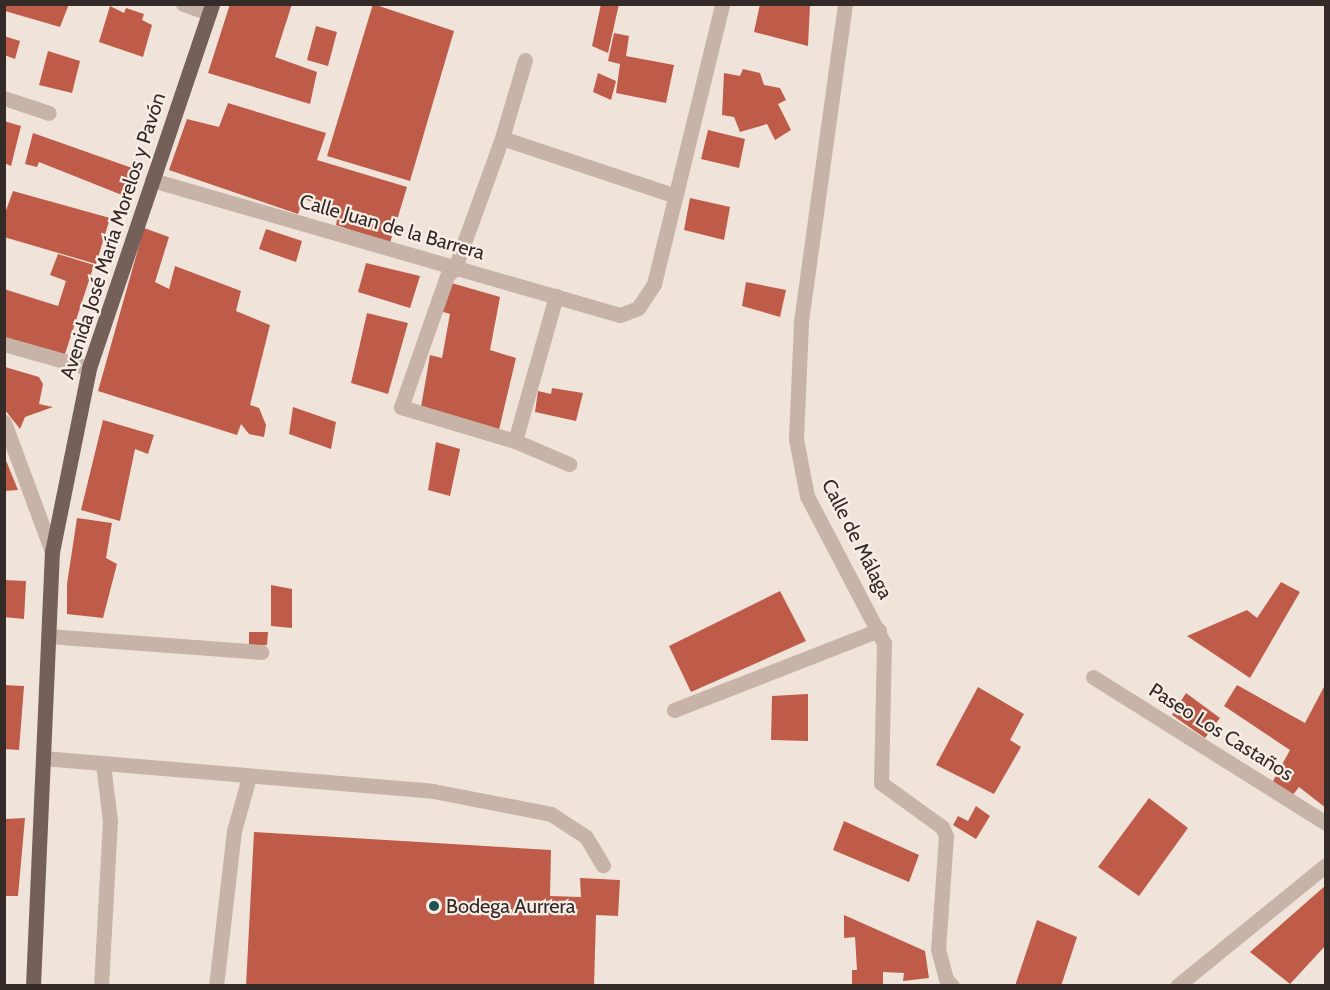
<!DOCTYPE html>
<html>
<head>
<meta charset="utf-8">
<style>
  body { margin:0 }
  #map { position:relative; width:1330px; height:990px; overflow:hidden; background:#f0e4da; font-family:Cabin,sans-serif }
  div>[style] { position:absolute }
  .building>* { inset:0; background:#bf5c49 }
  .minor>* { height:15px; margin:-7.5px; padding:0 7.5px; transform-origin:7.5px; border-radius:7.5px; background:#c7b3a7 }
  .major>* { height:15px; margin:-7.5px; padding:0 7.5px; transform-origin:7.5px; border-radius:7.5px; background:#756059 }
  .dots>* { width:16px; height:16px; translate:-50% -50%; box-sizing:border-box; border:3px solid #f8eee6; border-radius:50% }
  span { translate:-50% -50%; white-space:nowrap; text-align:center; line-height:1.15; -webkit-text-stroke:4.5px #f8eee6; paint-order:stroke }
  .street-label { font-size:20px; color:#342a27 }
  .poi-label { font-size:20px; color:#342a27 }
  .left { translate:0 -50%; text-align:left }
  .frame { position:absolute; inset:0; border:6px solid #342a27; pointer-events:none }
</style>
</head>
<body>
<div id="map">
  <div class="building">
    <div style="clip-path:polygon(5px 4px,69px 4px,60px 27px,5px 11px)"></div>
    <div style="clip-path:polygon(230px 4px,292px 4px,275px 57px,317px 72px,310px 104px,208px 73px)"></div>
    <div style="clip-path:polygon(373px 4px,454px 31px,410px 181px,327px 156px)"></div>
    <div style="clip-path:polygon(601px 4px,619px 4px,608px 53px,592px 46px)"></div>
    <div style="clip-path:polygon(760px 4px,810px 4px,808px 46px,754px 32px)"></div>
    <div style="clip-path:polygon(110px 6px,124px 13px,126px 8px,144px 14px,142px 20px,152px 25px,143px 57px,99px 42px)"></div>
    <div style="clip-path:polygon(316px 26px,337px 32px,328px 66px,307px 60px)"></div>
    <div style="clip-path:polygon(614px 33px,629px 36px,626px 56px,674px 65px,666px 103px,616px 93px,620px 64px,608px 61px)"></div>
    <div style="clip-path:polygon(4px 36px,20px 41px,15px 59px,4px 55px)"></div>
    <div style="clip-path:polygon(48px 51px,80px 61px,72px 93px,39px 85px)"></div>
    <div style="clip-path:polygon(743px 69px,760px 73px,764px 85px,780px 88px,786px 100px,778px 104px,791px 130px,775px 140px,767px 124px,740px 132px,734px 117px,722px 115px,724px 73px,740px 76px)"></div>
    <div style="clip-path:polygon(598px 73px,616px 81px,611px 100px,593px 92px)"></div>
    <div style="clip-path:polygon(228px 103px,326px 133px,317px 160px,407px 187px,390px 243px,336px 225px,339px 209px,303px 199px,298px 214px,169px 170px,187px 119px,219px 127px)"></div>
    <div style="clip-path:polygon(4px 121px,21px 126px,11px 166px,4px 163px)"></div>
    <div style="clip-path:polygon(708px 130px,745px 139px,739px 168px,701px 159px)"></div>
    <div style="clip-path:polygon(33px 133px,135px 169px,127px 197px,39px 162px,37px 167px,25px 164px)"></div>
    <div style="clip-path:polygon(13px 191px,110px 218px,96px 264px,4px 237px,4px 216px)"></div>
    <div style="clip-path:polygon(690px 198px,730px 207px,724px 240px,684px 230px)"></div>
    <div style="clip-path:polygon(144px 228px,169px 237px,155px 282px,169px 289px,175px 266px,241px 291px,236px 311px,270px 325px,250px 405px,259px 408px,266px 425px,264px 437px,249px 434px,241px 424px,237px 435px,98px 391px)"></div>
    <div style="clip-path:polygon(266px 229px,302px 241px,296px 262px,259px 249px)"></div>
    <div style="clip-path:polygon(58px 254px,94px 265px,64px 357px,4px 339px,4px 289px,58px 306px,66px 281px,50px 275px)"></div>
    <div style="clip-path:polygon(366px 263px,420px 276px,410px 308px,358px 292px)"></div>
    <div style="clip-path:polygon(448px 282px,500px 297px,490px 350px,516px 358px,498px 434px,421px 407px,430px 355px,442px 358px,450px 314px,440px 311px)"></div>
    <div style="clip-path:polygon(746px 282px,786px 290px,780px 317px,742px 306px)"></div>
    <div style="clip-path:polygon(367px 313px,408px 323px,388px 394px,351px 383px)"></div>
    <div style="clip-path:polygon(5px 367px,39px 377px,43px 384px,39px 404px,53px 407px,25px 417px,20px 429px,5px 410px)"></div>
    <div style="clip-path:polygon(552px 388px,583px 393px,576px 421px,535px 412px,538px 391px,551px 394px)"></div>
    <div style="clip-path:polygon(293px 407px,336px 422px,331px 449px,289px 434px)"></div>
    <div style="clip-path:polygon(103px 420px,154px 435px,148px 454px,135px 449px,120px 521px,81px 510px)"></div>
    <div style="clip-path:polygon(436px 442px,460px 449px,450px 496px,428px 490px)"></div>
    <div style="clip-path:polygon(4px 458px,5px 458px,18px 490px,4px 491px)"></div>
    <div style="clip-path:polygon(77px 518px,112px 523px,106px 558px,117px 564px,103px 618px,67px 614px,67px 584px)"></div>
    <div style="clip-path:polygon(4px 580px,26px 581px,24px 619px,4px 617px)"></div>
    <div style="clip-path:polygon(1281px 582px,1300px 592px,1250px 678px,1187px 636px,1247px 610px,1257px 618px)"></div>
    <div style="clip-path:polygon(271px 585px,292px 589px,292px 628px,271px 626px)"></div>
    <div style="clip-path:polygon(780px 591px,806px 641px,691px 692px,669px 646px)"></div>
    <div style="clip-path:polygon(249px 632px,268px 632px,267px 645px,249px 645px)"></div>
    <div style="clip-path:polygon(1326px 683px,1326px 808px,1299px 787px,1292px 796px,1273px 781px,1290px 750px,1224px 706px,1237px 685px,1305px 723px)"></div>
    <div style="clip-path:polygon(4px 685px,24px 686px,19px 750px,4px 749px)"></div>
    <div style="clip-path:polygon(978px 687px,1024px 714px,1010px 740px,1021px 747px,994px 794px,936px 765px)"></div>
    <div style="clip-path:polygon(1186px 693px,1220px 718px,1205px 738px,1172px 715px)"></div>
    <div style="clip-path:polygon(808px 694px,808px 741px,771px 740px,772px 696px)"></div>
    <div style="clip-path:polygon(1149px 798px,1188px 828px,1139px 896px,1098px 867px)"></div>
    <div style="clip-path:polygon(976px 806px,990px 816px,976px 839px,953px 825px,958px 816px,968px 821px)"></div>
    <div style="clip-path:polygon(25px 818px,18px 896px,5px 896px,5px 819px)"></div>
    <div style="clip-path:polygon(844px 821px,919px 855px,909px 882px,833px 850px)"></div>
    <div style="clip-path:polygon(254px 832px,551px 850px,550px 896px,581px 897px,580px 878px,620px 880px,618px 916px,596px 915px,594px 986px,246px 986px)"></div>
    <div style="clip-path:polygon(1326px 885px,1326px 945px,1290px 984px,1250px 952px)"></div>
    <div style="clip-path:polygon(844px 915px,925px 951px,929px 978px,903px 981px,904px 973px,883px 972px,883px 986px,852px 986px,852px 970px,857px 970px,855px 937px,844px 938px)"></div>
    <div style="clip-path:polygon(1037px 920px,1077px 937px,1061px 986px,1015px 986px)"></div>
  </div>
  <div class="minor">
    <div style="left:183px;top:4px;width:28px;rotate:19deg"></div>
    <div style="left:845px;top:4px;width:322px;rotate:97.9deg"></div>
    <div style="left:801px;top:323px;width:116px;rotate:92.5deg"></div>
    <div style="left:796px;top:439px;width:58px;rotate:79.1deg"></div>
    <div style="left:807px;top:496px;width:166px;rotate:62.4deg"></div>
    <div style="left:884px;top:643px;width:140px;rotate:91.2deg"></div>
    <div style="left:881px;top:783px;width:75px;rotate:35.8deg"></div>
    <div style="left:942px;top:827px;width:10px;rotate:66deg"></div>
    <div style="left:946px;top:836px;width:113px;rotate:94deg"></div>
    <div style="left:938px;top:949px;width:31px;rotate:75deg"></div>
    <div style="left:946px;top:979px;width:9px;rotate:49deg"></div>
    <div style="left:525px;top:60px;width:81px;rotate:106.4deg"></div>
    <div style="left:502px;top:138px;width:138px;rotate:109.9deg"></div>
    <div style="left:455px;top:268px;width:11px;rotate:135deg"></div>
    <div style="left:447px;top:276px;width:139px;rotate:109.3deg"></div>
    <div style="left:401px;top:407px;width:119px;rotate:16.6deg"></div>
    <div style="left:515px;top:441px;width:59px;rotate:23.1deg"></div>
    <div style="left:4px;top:98px;width:47px;rotate:18.4deg"></div>
    <div style="left:502px;top:138px;width:183px;rotate:18.4deg"></div>
    <div style="left:152px;top:180px;width:487px;rotate:16.1deg"></div>
    <div style="left:620px;top:315px;width:19px;rotate:-21deg"></div>
    <div style="left:638px;top:308px;width:29px;rotate:-56deg"></div>
    <div style="left:654px;top:284px;width:288px;rotate:-76.3deg"></div>
    <div style="left:4px;top:344px;width:88px;rotate:15.8deg"></div>
    <div style="left:4px;top:422px;width:139px;rotate:69.7deg"></div>
    <div style="left:515px;top:441px;width:151px;rotate:-74.2deg"></div>
    <div style="left:48px;top:636px;width:214px;rotate:4.3deg"></div>
    <div style="left:1093px;top:677px;width:275px;rotate:32.1deg"></div>
    <div style="left:674px;top:710px;width:220px;rotate:-21.3deg"></div>
    <div style="left:43px;top:758px;width:391px;rotate:4.8deg"></div>
    <div style="left:433px;top:791px;width:120px;rotate:11deg"></div>
    <div style="left:551px;top:814px;width:42px;rotate:33.3deg"></div>
    <div style="left:586px;top:837px;width:33px;rotate:59deg"></div>
    <div style="left:101px;top:986px;width:165px;rotate:-86.9deg"></div>
    <div style="left:110px;top:821px;width:57px;rotate:-97deg"></div>
    <div style="left:216px;top:986px;width:156px;rotate:-83.4deg"></div>
    <div style="left:234px;top:831px;width:56px;rotate:-74.5deg"></div>
    <div style="left:1177px;top:986px;width:192px;rotate:-39.1deg"></div>
  </div>
  <div class="major">
    <div style="left:33px;top:986px;width:434px;rotate:-87.5deg"></div>
    <div style="left:52px;top:552px;width:188px;rotate:-78.6deg"></div>
    <div style="left:89px;top:368px;width:384px;rotate:-71.3deg"></div>
  </div>
  <div class="dots">
    <div style="left:434px;top:906px;background:#1f5352"></div>
  </div>
  <div class="street-label">
    <span style="left:392px;top:227px;rotate:16deg">Calle Juan de la Barrera</span>
    <span style="left:113px;top:236px;rotate:-72deg">Avenida José María Morelos y Pavón</span>
    <span style="left:857px;top:539px;rotate:63deg">Calle de Málaga</span>
    <span style="left:1221px;top:732px;rotate:32deg">Paseo Los Castaños</span>
  </div>
  <div class="poi-label">
    <span class="left" style="left:446px;top:906px">Bodega Aurrera</span>
  </div>
  <div class="frame"></div>
</div>
</body>
</html>
